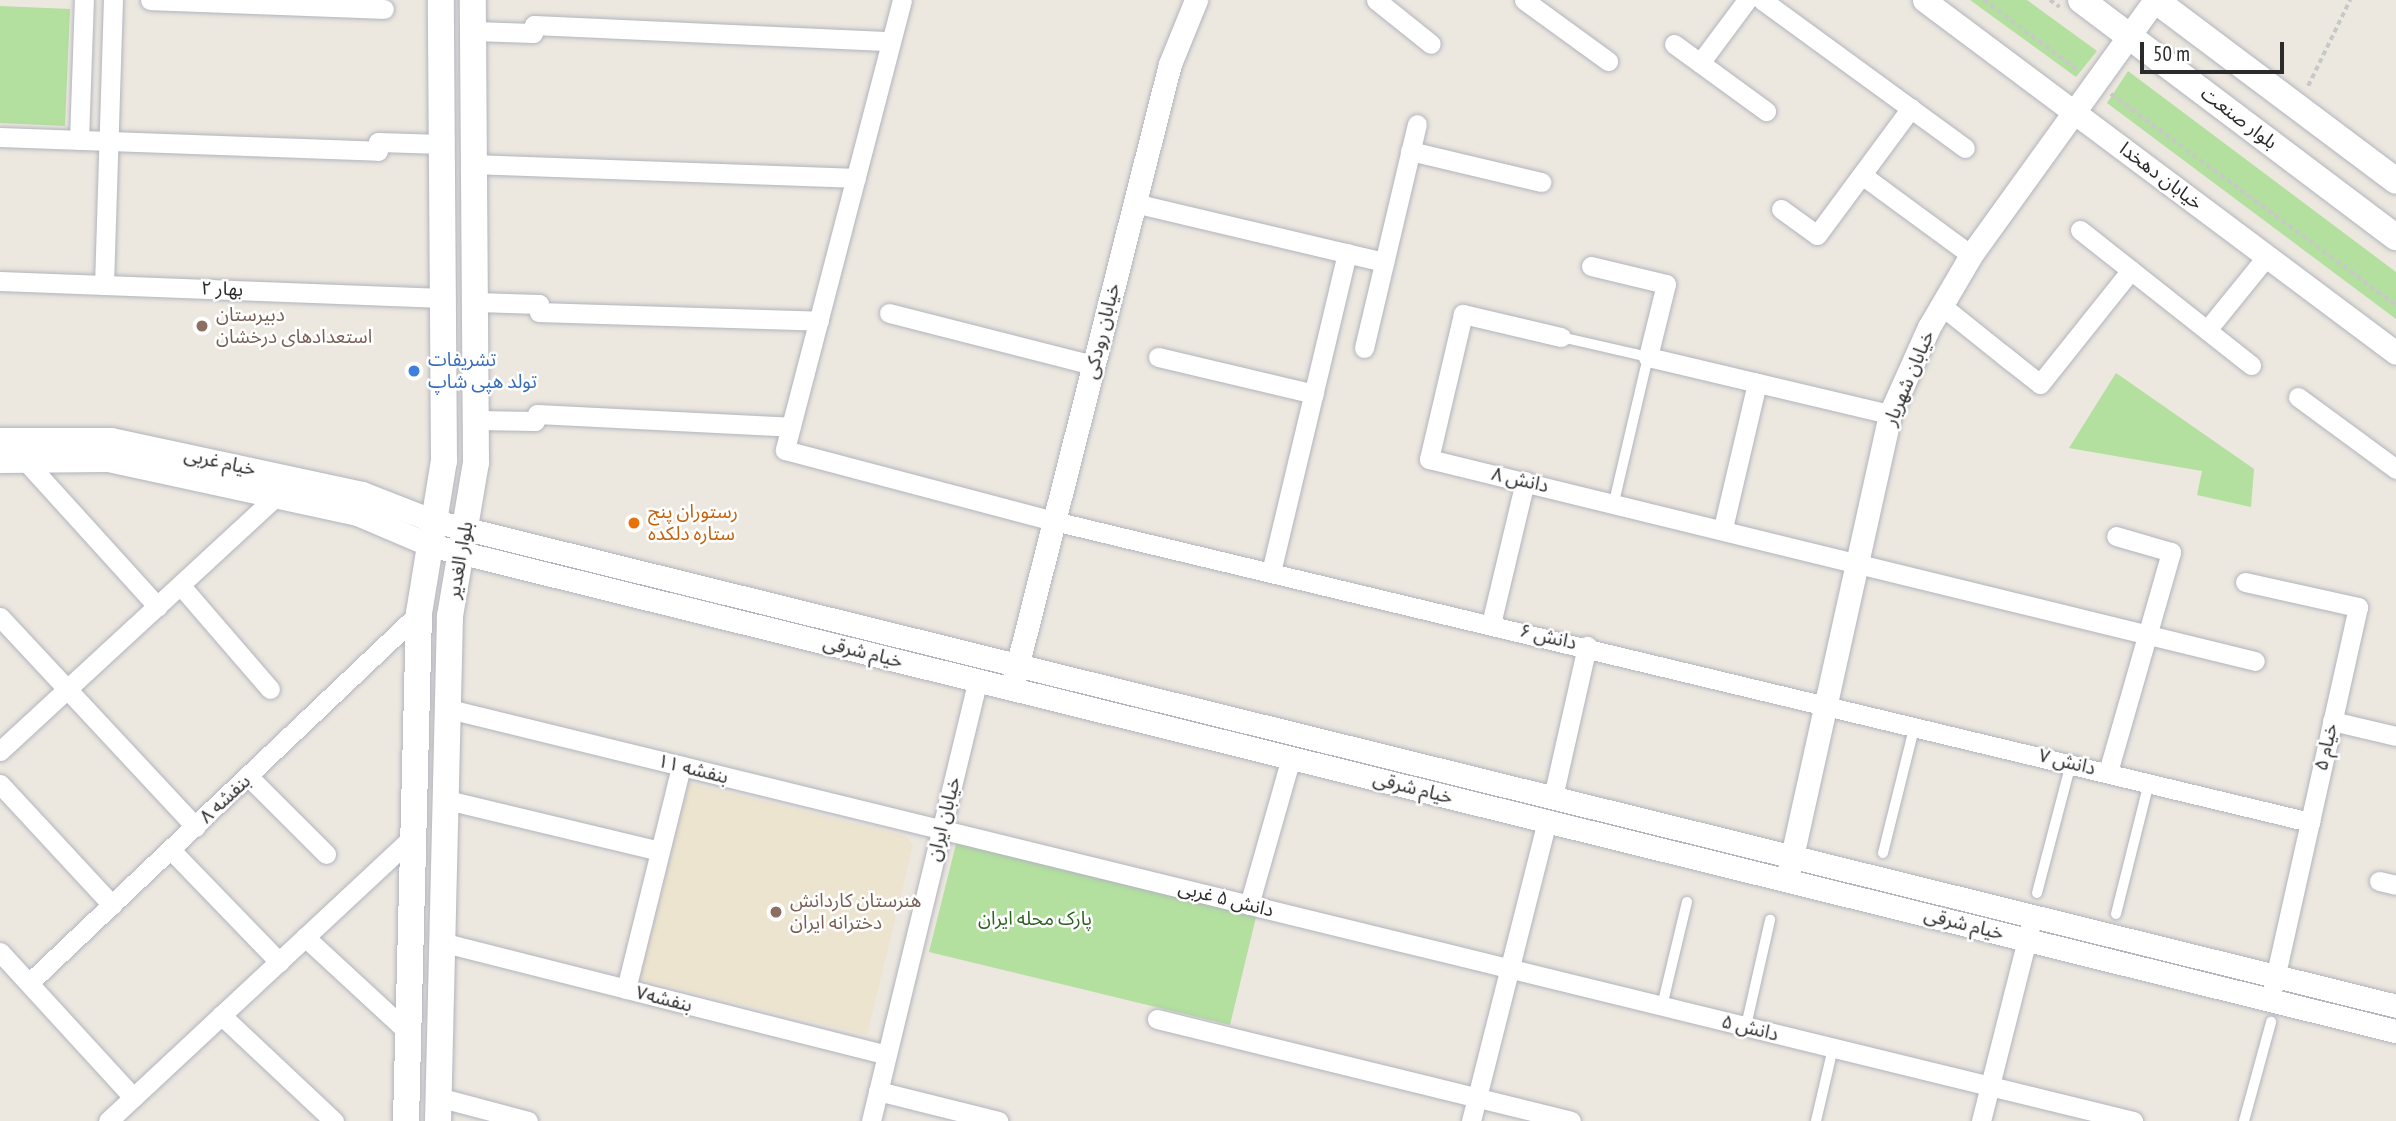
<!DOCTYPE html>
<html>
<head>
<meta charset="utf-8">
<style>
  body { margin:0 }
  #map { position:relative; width:2396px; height:1121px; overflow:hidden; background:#ece7df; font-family:"PT Sans Narrow","Noto Sans Arabic",sans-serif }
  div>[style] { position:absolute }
  .education>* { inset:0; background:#ece4cf }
  .green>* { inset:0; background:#b3df9f }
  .path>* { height:3.5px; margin-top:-1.75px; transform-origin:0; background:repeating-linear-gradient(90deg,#c8c8c8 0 5px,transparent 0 8.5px) }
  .roads { filter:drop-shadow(0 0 2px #b2b4be) drop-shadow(0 0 2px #b2b4be) }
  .service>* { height:10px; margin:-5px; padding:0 5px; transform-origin:5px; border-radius:5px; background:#fff }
  .minor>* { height:19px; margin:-9.5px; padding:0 9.5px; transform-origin:9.5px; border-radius:9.5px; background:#fff }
  .tertiary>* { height:23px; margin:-11.5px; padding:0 11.5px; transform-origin:11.5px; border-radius:11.5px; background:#fff }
  .secondary>* { height:26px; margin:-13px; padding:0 13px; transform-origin:13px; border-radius:13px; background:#fff }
  .dots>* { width:19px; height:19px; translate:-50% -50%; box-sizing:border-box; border:4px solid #fff; border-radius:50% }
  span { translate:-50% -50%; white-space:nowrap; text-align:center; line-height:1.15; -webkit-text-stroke:5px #fff; paint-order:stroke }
  .street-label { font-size:19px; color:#2b2b2b }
  .education-label { font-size:19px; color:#785e54 }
  .left { translate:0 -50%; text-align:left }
  .shop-label { font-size:19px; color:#366cbe }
  .food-label { font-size:19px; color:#c56008 }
  .park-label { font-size:19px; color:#2b641f }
  .scale { position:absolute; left:2140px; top:42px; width:144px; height:32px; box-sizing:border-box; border:4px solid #2b2b2b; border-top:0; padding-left:9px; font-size:21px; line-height:24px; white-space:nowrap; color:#2b2b2b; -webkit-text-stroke:5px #fff; paint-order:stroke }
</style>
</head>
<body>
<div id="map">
  <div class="education">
    <div style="clip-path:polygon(688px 783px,906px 836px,913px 845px,867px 1035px,639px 979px)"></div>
  </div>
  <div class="green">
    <div style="clip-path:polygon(1970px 0,2027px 0,2097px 51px,2076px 77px)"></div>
    <div style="clip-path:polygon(0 6px,70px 9px,65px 126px,0 123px)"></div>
    <div style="clip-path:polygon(2128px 71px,2396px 272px,2396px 319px,2107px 103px)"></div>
    <div style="clip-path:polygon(2116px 373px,2254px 469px,2251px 507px,2197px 495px,2202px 471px,2069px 448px)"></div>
    <div style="clip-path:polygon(957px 840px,1257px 913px,1230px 1025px,929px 952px)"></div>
  </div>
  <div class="path">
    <div style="left:1984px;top:0;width:119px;rotate:36.8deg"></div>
    <div style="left:2050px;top:0;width:12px;rotate:35deg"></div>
    <div style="left:2308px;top:86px;width:96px;rotate:-64deg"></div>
    <div style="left:2111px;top:94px;width:355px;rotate:36.5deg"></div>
  </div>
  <div class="roads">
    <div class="service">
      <div style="left:1561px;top:337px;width:89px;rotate:12.9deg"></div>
      <div style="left:1648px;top:357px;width:149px;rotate:103.2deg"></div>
      <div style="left:1883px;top:853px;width:132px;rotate:-76deg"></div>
      <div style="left:2037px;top:893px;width:134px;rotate:-75.3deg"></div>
      <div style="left:2116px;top:914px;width:135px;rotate:-75.9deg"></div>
      <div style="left:1662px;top:1006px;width:107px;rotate:-76.5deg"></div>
      <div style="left:1746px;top:1026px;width:109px;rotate:-77.2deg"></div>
      <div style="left:1816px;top:1121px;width:75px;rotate:-76.9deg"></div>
      <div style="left:2244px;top:1121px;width:103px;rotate:-74.7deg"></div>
    </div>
    <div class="minor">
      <div style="left:150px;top:0;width:234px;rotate:2.2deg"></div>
      <div style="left:902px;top:0;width:465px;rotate:104.6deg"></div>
      <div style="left:785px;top:450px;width:278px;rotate:14.8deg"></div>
      <div style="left:1054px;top:521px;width:1292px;rotate:13.48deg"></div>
      <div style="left:1376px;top:0;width:70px;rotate:38.7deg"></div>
      <div style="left:1524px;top:0;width:104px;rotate:36deg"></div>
      <div style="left:1762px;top:0;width:251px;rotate:36.1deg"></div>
      <div style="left:473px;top:31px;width:60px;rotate:1.9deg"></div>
      <div style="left:533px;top:33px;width:8px;rotate:-83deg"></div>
      <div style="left:534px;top:25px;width:357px;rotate:2.6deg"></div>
      <div style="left:1674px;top:44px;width:114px;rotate:36.1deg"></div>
      <div style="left:1700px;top:63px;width:79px;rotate:-53.3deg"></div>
      <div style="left:0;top:137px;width:378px;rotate:2.1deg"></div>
      <div style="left:378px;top:151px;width:9px;rotate:-90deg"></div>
      <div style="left:378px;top:142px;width:64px;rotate:1.8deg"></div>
      <div style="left:79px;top:140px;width:140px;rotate:-88deg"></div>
      <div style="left:1410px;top:151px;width:135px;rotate:13.3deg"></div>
      <div style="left:474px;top:164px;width:382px;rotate:2.1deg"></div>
      <div style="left:1862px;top:175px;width:135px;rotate:36.3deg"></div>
      <div style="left:1134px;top:203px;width:257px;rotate:13.3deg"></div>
      <div style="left:1781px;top:209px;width:44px;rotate:35.8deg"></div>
      <div style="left:1817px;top:235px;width:158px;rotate:-53.5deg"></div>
      <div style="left:2080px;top:230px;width:218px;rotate:38.3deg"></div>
      <div style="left:1591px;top:266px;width:77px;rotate:13.5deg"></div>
      <div style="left:1666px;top:284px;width:75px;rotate:103.9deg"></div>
      <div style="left:1648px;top:357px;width:249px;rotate:13.3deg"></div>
      <div style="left:0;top:281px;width:443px;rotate:2.2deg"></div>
      <div style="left:104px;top:285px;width:285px;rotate:-88.2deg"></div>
      <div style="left:475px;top:302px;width:64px;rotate:1.8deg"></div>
      <div style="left:539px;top:304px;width:8px;rotate:90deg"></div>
      <div style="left:539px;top:312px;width:280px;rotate:1.8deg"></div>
      <div style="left:1942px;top:306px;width:90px;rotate:38.7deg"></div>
      <div style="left:889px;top:313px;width:211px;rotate:14.3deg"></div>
      <div style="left:2207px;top:330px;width:95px;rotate:-51deg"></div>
      <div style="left:1561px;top:337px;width:101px;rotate:-166.8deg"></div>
      <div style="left:1463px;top:314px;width:149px;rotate:103.2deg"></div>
      <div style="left:1429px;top:459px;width:850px;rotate:13.74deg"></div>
      <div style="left:1364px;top:348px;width:230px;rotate:-76.7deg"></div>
      <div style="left:2002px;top:354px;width:48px;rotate:38.3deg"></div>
      <div style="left:2040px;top:384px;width:146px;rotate:-51.4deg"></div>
      <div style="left:1158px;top:357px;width:160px;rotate:13.3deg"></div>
      <div style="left:2298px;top:397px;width:122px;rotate:36.3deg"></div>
      <div style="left:476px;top:420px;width:59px;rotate:1deg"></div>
      <div style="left:535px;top:421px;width:7px;rotate:-74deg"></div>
      <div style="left:537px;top:414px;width:254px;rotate:2.9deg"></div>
      <div style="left:22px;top:457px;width:202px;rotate:47.8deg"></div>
      <div style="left:1723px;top:528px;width:149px;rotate:-76.8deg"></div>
      <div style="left:1271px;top:572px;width:328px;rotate:-76.6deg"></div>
      <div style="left:2245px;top:582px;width:116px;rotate:12.5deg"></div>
      <div style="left:2358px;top:607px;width:390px;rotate:102.6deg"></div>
      <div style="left:181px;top:586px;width:136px;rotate:49.2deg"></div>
      <div style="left:0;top:617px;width:287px;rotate:47deg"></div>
      <div style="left:1491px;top:624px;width:147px;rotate:-76.6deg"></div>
      <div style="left:445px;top:708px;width:1738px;rotate:13.75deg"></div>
      <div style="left:2332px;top:721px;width:66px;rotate:13.2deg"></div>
      <div style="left:0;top:751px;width:376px;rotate:-42.7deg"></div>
      <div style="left:2108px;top:772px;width:229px;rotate:-74deg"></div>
      <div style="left:2171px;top:552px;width:57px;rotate:-163.8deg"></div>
      <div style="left:249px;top:777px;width:109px;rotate:45deg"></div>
      <div style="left:0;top:784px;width:165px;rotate:47.2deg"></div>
      <div style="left:1553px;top:797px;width:155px;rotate:-77.3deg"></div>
      <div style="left:443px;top:799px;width:223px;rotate:13.5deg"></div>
      <div style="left:171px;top:850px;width:156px;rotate:46deg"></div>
      <div style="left:2379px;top:881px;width:17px;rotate:13deg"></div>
      <div style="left:1249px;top:905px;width:153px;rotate:-74.1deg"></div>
      <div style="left:305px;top:937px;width:140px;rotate:42.7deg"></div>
      <div style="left:441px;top:942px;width:459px;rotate:14.2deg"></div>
      <div style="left:0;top:952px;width:197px;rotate:47.5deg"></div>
      <div style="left:29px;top:983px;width:538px;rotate:-43.49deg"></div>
      <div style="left:626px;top:989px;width:230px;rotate:-76.1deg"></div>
      <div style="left:221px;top:1015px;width:155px;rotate:43.2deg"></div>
      <div style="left:1157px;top:1019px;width:426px;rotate:13.8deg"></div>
      <div style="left:878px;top:1091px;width:124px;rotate:14deg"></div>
      <div style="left:438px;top:1097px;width:93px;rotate:14.9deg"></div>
      <div style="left:108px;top:1121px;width:415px;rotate:-43deg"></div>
      <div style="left:871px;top:1121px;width:454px;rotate:-76.4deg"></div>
      <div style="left:1471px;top:1121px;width:310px;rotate:-75.8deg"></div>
      <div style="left:1981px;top:1121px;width:200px;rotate:-75.8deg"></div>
    </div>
    <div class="tertiary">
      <div style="left:1924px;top:0;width:589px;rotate:36.79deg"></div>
      <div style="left:0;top:439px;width:111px"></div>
      <div style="left:111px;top:439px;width:257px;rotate:12.1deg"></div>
      <div style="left:362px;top:493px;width:77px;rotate:21.3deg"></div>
      <div style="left:434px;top:521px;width:2021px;rotate:13.88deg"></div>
      <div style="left:0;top:461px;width:108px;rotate:-0.5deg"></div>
      <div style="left:108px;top:460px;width:255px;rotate:12.2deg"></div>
      <div style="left:357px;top:514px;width:79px;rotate:23deg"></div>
      <div style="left:430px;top:545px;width:2025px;rotate:13.89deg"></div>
      <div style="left:1014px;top:679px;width:634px;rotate:-75.77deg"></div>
      <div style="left:1170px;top:64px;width:69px;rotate:-67.9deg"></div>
      <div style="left:1789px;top:870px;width:467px;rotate:-77.5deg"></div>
      <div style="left:1890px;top:414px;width:95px;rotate:-65.9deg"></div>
      <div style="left:1929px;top:327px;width:83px;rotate:-59.7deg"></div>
      <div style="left:1971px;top:255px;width:314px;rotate:-54.2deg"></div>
    </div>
    <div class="secondary">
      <div style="left:2081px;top:0;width:394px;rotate:37deg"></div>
      <div style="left:2155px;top:0;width:301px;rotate:36.9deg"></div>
      <div style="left:406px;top:1121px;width:508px;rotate:-88.53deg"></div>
      <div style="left:419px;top:613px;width:154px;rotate:-80.7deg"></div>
      <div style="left:444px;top:461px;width:461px;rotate:-90.4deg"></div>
      <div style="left:438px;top:1121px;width:505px;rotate:-88.64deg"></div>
      <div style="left:450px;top:616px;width:155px;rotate:-80.4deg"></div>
      <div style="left:476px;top:463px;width:463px;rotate:-90.4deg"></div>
    </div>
  </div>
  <div class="dots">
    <div style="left:202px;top:326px;background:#8d6e63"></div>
    <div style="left:414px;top:371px;background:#3f7fe0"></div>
    <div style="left:634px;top:523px;background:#e8710a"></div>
    <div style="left:776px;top:912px;background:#8d6e63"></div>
  </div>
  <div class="street-label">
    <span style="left:2239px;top:118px;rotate:37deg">بلوار صنعت</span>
    <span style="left:2161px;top:176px;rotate:37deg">خیابان دهخدا</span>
    <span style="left:222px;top:289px;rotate:2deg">بهار ۲</span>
    <span style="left:1102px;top:331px;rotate:-76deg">خیابان رودکی</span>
    <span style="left:1909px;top:378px;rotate:-67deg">خیابان شهریار</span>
    <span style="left:220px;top:462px;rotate:12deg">خیام غربی</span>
    <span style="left:1520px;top:480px;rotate:13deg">دانش ۸</span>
    <span style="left:460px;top:560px;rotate:-80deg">بلوار الغدیر</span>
    <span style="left:1548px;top:637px;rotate:13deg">دانش ۶</span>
    <span style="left:863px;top:652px;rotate:14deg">خیام شرقی</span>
    <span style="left:2326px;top:747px;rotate:-77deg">خیام ۵</span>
    <span style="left:2067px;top:762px;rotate:14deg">دانش ۷</span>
    <span style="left:693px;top:769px;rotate:14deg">بنفشه ۱۱</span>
    <span style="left:1413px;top:788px;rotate:14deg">خیام شرقی</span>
    <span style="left:225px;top:799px;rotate:-43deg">بنفشه ۸</span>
    <span style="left:944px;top:819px;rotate:-76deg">خیابان ایران</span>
    <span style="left:1226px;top:899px;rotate:14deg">دانش ۵ غربی</span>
    <span style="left:1964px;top:924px;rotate:14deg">خیام شرقی</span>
    <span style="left:664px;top:999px;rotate:14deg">بنفشه۷</span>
    <span style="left:1750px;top:1028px;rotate:14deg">دانش ۵</span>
  </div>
  <div class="education-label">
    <span class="left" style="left:216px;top:326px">دبیرستان<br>استعدادهای درخشان</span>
    <span class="left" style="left:790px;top:912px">هنرستان کاردانش<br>دخترانه ایران</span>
  </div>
  <div class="shop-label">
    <span class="left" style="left:428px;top:371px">تشریفات<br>تولد هپی شاپ</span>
  </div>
  <div class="food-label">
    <span class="left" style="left:648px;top:523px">رستوران پنج<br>ستاره دلکده</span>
  </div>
  <div class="park-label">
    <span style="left:1035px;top:919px">پارک محله ایران</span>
  </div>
  <div class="scale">50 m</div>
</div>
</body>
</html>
